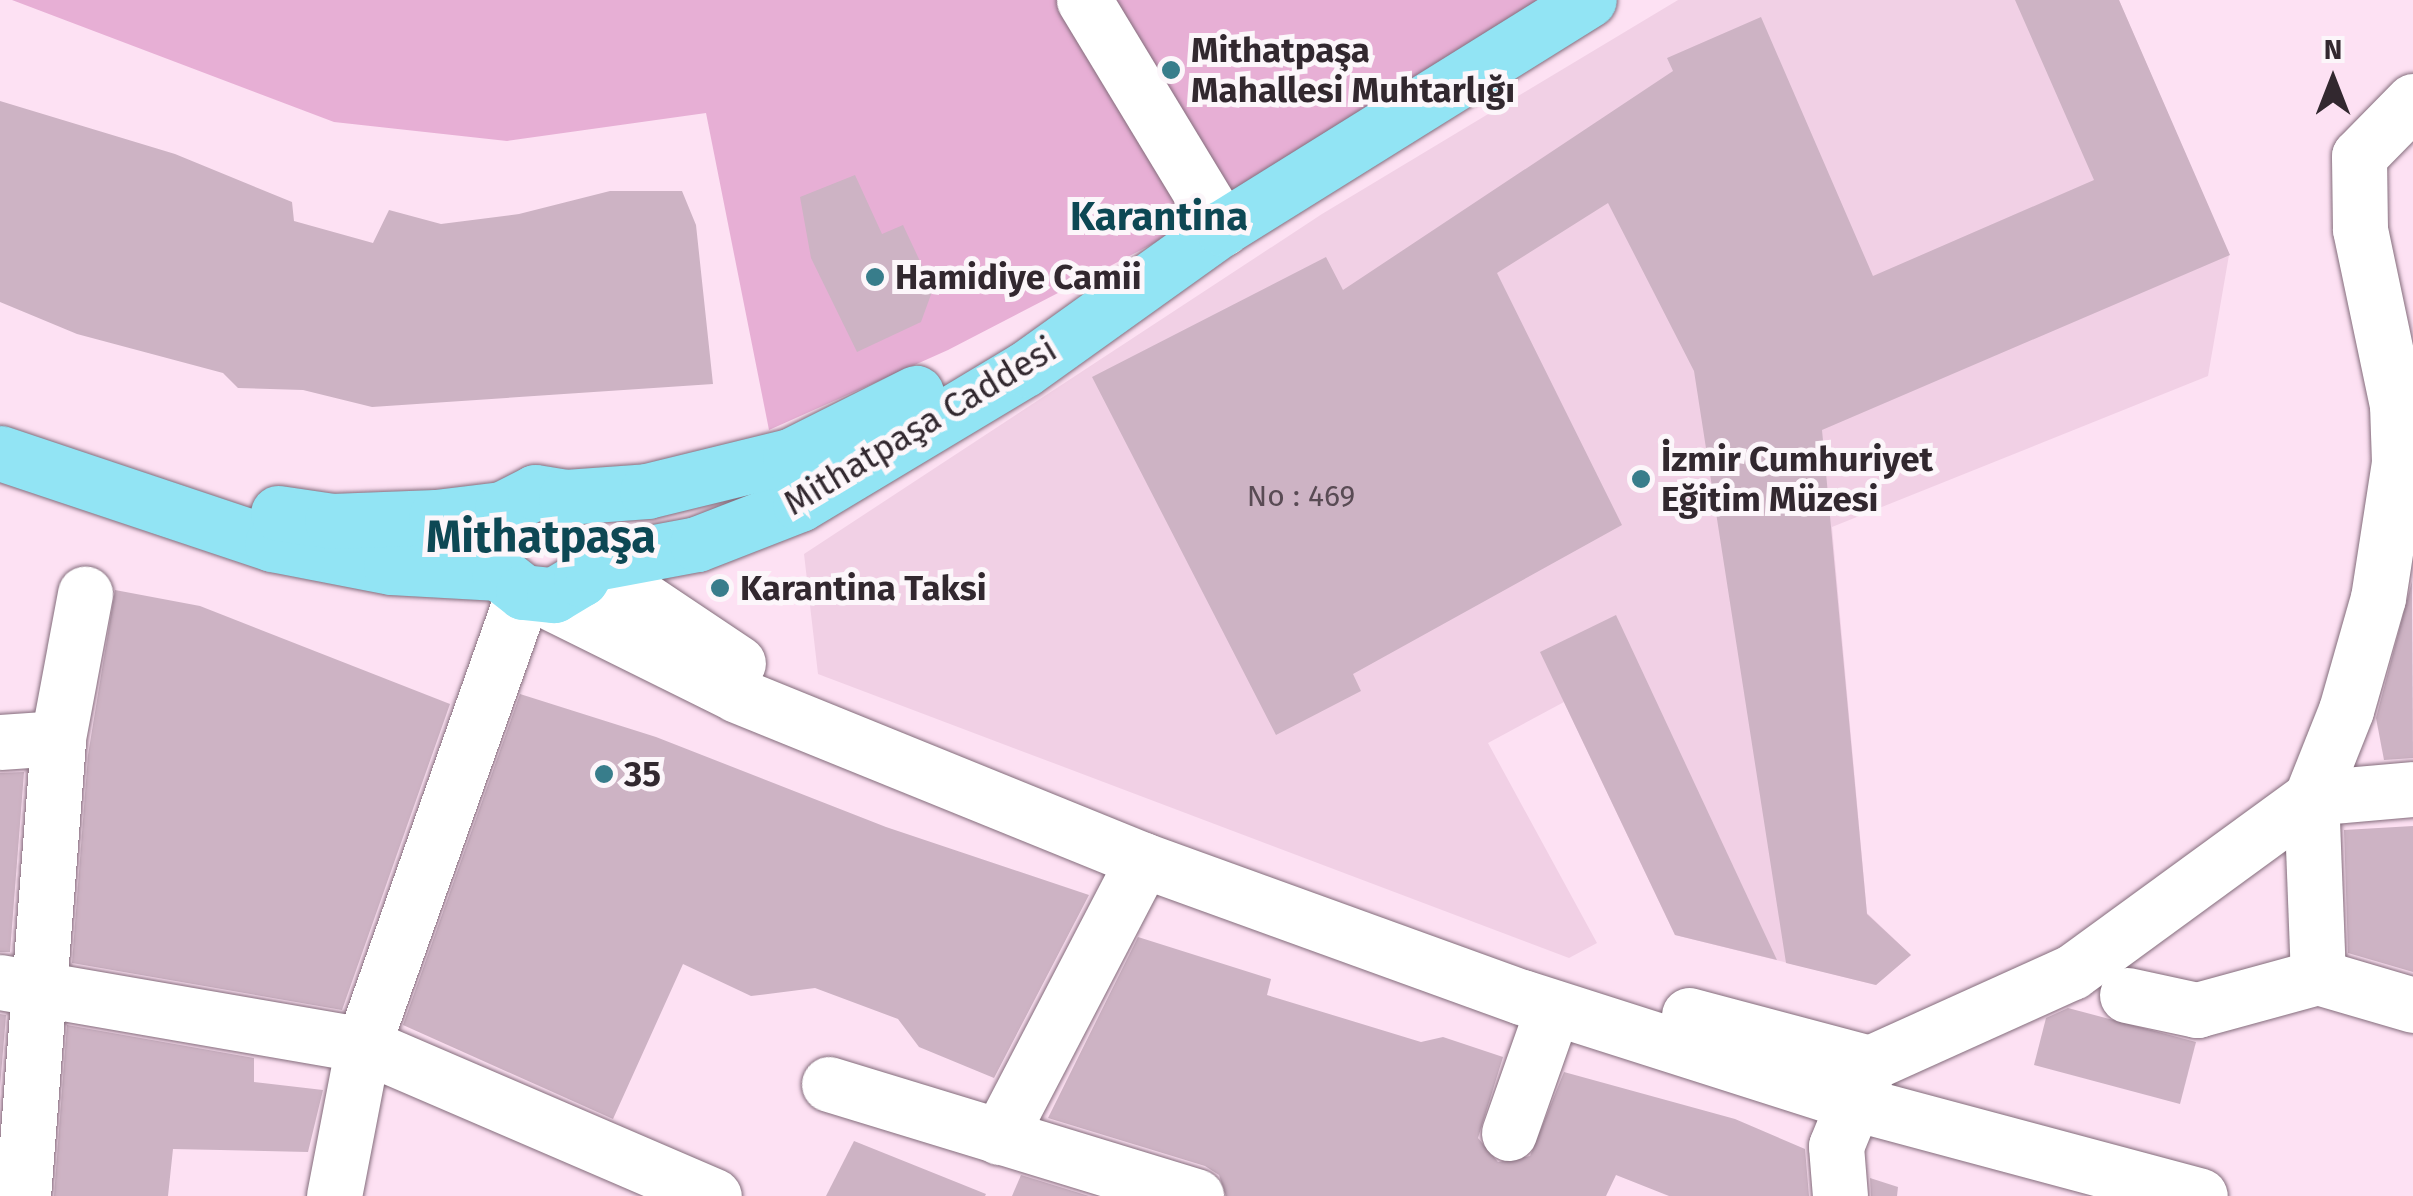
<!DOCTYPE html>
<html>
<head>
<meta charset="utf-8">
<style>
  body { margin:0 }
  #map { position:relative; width:2413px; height:1196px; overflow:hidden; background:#fde1f3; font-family:"Fira Sans",sans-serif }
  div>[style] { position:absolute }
  .built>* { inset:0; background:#f1d0e5 }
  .green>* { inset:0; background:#e7afd5 }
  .building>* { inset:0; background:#cdb3c4 }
  .roads { filter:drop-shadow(0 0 2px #836c7b) drop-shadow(0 0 2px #836c7b) }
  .minor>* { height:55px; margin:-27.5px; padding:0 27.5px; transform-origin:27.5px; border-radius:27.5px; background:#fff }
  .major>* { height:55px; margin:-27.5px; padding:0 27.5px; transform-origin:27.5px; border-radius:27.5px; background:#92e4f4 }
  .dots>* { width:28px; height:28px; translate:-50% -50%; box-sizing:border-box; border:5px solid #fcf6fa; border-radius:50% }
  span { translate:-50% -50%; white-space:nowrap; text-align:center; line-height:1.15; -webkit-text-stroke:10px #fcf6fa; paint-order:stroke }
  .number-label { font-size:30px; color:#594b54 }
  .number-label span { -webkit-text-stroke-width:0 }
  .poi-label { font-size:35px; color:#32282f; font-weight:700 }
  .left { translate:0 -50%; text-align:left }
  .street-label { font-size:35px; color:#32282f }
  .quarter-label { font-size:40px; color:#0d4854; font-weight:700 }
  .district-label { font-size:45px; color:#0d4854; font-weight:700 }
  .north { position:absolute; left:2283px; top:30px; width:100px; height:100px; -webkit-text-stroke:8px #fcf6fa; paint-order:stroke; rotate:0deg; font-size:28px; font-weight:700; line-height:40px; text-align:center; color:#32282f }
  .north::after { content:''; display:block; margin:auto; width:35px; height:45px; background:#32282f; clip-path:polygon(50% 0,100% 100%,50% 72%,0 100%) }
</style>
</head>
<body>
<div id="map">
  <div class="built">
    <div style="clip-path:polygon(1678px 0,2119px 0,2229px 255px,2208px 376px,1832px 527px,1867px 913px,1911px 955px,1876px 985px,1675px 935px,1564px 702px,1488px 743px,1597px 943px,1569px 958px,818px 674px,804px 554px,1322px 214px)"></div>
  </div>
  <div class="green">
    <div style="clip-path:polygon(12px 0,1553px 0,1166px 237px,948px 350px,769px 430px,706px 113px,507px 141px,334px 122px)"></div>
  </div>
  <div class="building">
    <div style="clip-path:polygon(2015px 0,2119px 0,2230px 255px,1822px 430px,1867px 914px,1911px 955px,1876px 985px,1786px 963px,1694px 371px,1608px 203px,1497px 273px,1622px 525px,1353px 674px,1361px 691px,1276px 735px,1092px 377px,1326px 257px,1343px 290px,1673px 71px,1667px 58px,1761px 17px,1873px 276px,2094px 180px)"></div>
    <div style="clip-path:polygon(0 101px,175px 154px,292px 202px,294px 221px,373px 243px,389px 210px,441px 224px,519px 214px,610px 191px,682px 191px,696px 225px,713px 384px,372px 407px,303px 390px,238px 388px,223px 373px,77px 334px,0 302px)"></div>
    <div style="clip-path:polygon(855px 175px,882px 234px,903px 225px,933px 289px,921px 322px,857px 352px,811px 258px,800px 197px)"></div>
    <div style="clip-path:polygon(2412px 581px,2413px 758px,2384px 760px,2376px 718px)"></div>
    <div style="clip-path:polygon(115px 590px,200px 606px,450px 704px,342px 1010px,72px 963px,88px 755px)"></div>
    <div style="clip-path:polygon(1616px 615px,1777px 960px,1675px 935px,1540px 652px)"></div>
    <div style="clip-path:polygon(520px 694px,656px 737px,886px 827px,1089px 895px,994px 1078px,919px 1047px,898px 1019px,815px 988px,751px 996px,683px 964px,613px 1119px,403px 1025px)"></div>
    <div style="clip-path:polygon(24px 772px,10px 952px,0 952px,0 773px)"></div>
    <div style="clip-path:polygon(2413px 826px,2413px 972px,2348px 953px,2344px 830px)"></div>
    <div style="clip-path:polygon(1138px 937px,1271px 979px,1267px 995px,1421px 1042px,1443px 1037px,1503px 1057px,1478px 1138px,1498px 1162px,1530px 1156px,1564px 1072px,1735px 1119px,1805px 1149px,1809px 1196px,1669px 1196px,1616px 1175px,1606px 1196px,1226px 1196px,1219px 1175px,1205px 1166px,1048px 1118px)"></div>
    <div style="clip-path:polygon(2068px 1008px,2196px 1042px,2180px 1104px,2034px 1065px,2046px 1018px)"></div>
    <div style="clip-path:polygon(0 1014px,6px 1015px,0 1087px)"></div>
    <div style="clip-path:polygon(67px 1025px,254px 1058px,254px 1082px,323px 1090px,308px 1152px,173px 1149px,168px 1196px,54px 1196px)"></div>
    <div style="clip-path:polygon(854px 1141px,986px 1194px,985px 1196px,826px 1196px)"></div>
    <div style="clip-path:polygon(1021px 1175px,1089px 1196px,1012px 1196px)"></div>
    <div style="clip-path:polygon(1870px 1178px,1898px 1187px,1897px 1196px,1871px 1196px)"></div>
  </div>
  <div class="roads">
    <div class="minor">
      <div style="left:1084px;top:0;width:267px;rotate:58.8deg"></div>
      <div style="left:590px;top:564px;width:178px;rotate:33.8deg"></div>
      <div style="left:538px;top:596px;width:222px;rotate:26.4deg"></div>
      <div style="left:737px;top:695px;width:438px;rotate:22.1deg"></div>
      <div style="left:1143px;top:860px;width:403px;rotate:19.9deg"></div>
      <div style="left:1522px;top:997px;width:349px;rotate:17.7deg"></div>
      <div style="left:1854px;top:1103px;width:358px;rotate:15deg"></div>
      <div style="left:0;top:742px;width:58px;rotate:-3.9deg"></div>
      <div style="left:2318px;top:977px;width:99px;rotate:16.4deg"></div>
      <div style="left:0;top:982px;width:368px;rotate:9.8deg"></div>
      <div style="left:363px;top:1045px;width:382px;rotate:23.3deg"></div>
      <div style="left:2127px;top:995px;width:72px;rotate:12.1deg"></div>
      <div style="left:2197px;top:1010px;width:125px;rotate:-15.3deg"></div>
      <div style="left:2318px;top:977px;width:179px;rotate:-92.2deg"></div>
      <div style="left:2311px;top:798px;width:102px;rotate:-5deg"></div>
      <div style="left:1689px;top:1015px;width:187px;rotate:14.9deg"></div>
      <div style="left:829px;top:1084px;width:384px;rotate:17deg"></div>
      <div style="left:1509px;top:1133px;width:133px;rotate:-70.6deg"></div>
      <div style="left:999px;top:1137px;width:312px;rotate:-62.5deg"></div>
      <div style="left:23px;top:1196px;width:459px;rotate:-85.6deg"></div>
      <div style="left:58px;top:738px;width:147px;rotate:-79.4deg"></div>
      <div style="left:334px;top:1196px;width:154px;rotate:-79.1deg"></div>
      <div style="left:363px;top:1045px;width:480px;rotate:-70.5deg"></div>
      <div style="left:1840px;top:1196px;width:50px;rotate:-94.6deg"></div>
      <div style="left:1836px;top:1146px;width:90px;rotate:-67.7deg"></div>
      <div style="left:1870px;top:1063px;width:222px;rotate:-24.3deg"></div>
      <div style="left:2072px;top:972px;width:296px;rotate:-36.1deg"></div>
      <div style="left:2311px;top:798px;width:95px;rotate:-68.3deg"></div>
      <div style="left:2346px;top:710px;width:116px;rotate:-74.1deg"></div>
      <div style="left:2378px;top:598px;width:138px;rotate:-81.2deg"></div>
      <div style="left:2399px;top:462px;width:57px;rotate:-92deg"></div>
      <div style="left:2397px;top:405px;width:180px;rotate:-101.9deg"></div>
      <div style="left:2360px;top:229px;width:73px;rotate:-90.8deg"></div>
      <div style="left:2359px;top:156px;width:77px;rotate:-45.5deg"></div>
    </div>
    <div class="major">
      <div style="left:0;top:453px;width:287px;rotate:18.5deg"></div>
      <div style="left:272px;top:544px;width:121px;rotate:10.9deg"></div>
      <div style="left:391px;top:567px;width:108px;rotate:3.2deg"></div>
      <div style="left:499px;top:573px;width:31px;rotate:38deg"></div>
      <div style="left:523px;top:592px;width:31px;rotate:6deg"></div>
      <div style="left:554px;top:595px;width:31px;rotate:-31deg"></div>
      <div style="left:581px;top:579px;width:17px;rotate:-59deg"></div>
      <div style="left:590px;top:564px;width:109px;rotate:-10.6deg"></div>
      <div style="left:697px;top:544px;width:110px;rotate:-21.2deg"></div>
      <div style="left:800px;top:504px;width:262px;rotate:-31deg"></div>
      <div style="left:1025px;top:369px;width:242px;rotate:-35.6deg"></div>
      <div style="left:1222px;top:228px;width:432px;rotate:-31.9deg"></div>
      <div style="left:278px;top:513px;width:55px;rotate:8.4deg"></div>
      <div style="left:332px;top:521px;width:104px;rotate:-2.2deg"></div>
      <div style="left:436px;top:517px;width:66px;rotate:-6.9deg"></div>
      <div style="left:502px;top:509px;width:37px;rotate:-27deg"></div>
      <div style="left:535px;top:492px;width:31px;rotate:9deg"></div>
      <div style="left:566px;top:497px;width:81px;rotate:-4.2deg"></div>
      <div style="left:647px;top:491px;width:147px;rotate:-13.8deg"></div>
      <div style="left:790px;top:456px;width:141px;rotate:-26.6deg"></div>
    </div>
  </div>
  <div class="dots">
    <div style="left:1171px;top:70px;background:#387d8b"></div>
    <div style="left:875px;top:277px;background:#387d8b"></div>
    <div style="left:1641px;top:479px;background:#387d8b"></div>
    <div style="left:720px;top:588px;background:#387d8b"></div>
    <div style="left:604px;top:774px;background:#387d8b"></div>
  </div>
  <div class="number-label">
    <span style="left:1301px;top:496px">No : 469</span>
  </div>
  <div class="poi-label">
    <span class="left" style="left:1191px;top:70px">Mithatpaşa<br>Mahallesi Muhtarlığı</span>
    <span class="left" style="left:895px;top:277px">Hamidiye Camii</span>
    <span class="left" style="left:1661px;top:479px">İzmir Cumhuriyet<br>Eğitim Müzesi</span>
    <span class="left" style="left:740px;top:588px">Karantina Taksi</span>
    <span class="left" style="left:624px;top:774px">35</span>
  </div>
  <div class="street-label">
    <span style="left:920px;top:426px;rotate:-31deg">Mithatpaşa Caddesi</span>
  </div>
  <div class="quarter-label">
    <span style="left:1159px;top:217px">Karantina</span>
  </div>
  <div class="district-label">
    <span style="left:541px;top:538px">Mithatpaşa</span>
  </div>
  <div class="north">N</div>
</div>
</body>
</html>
